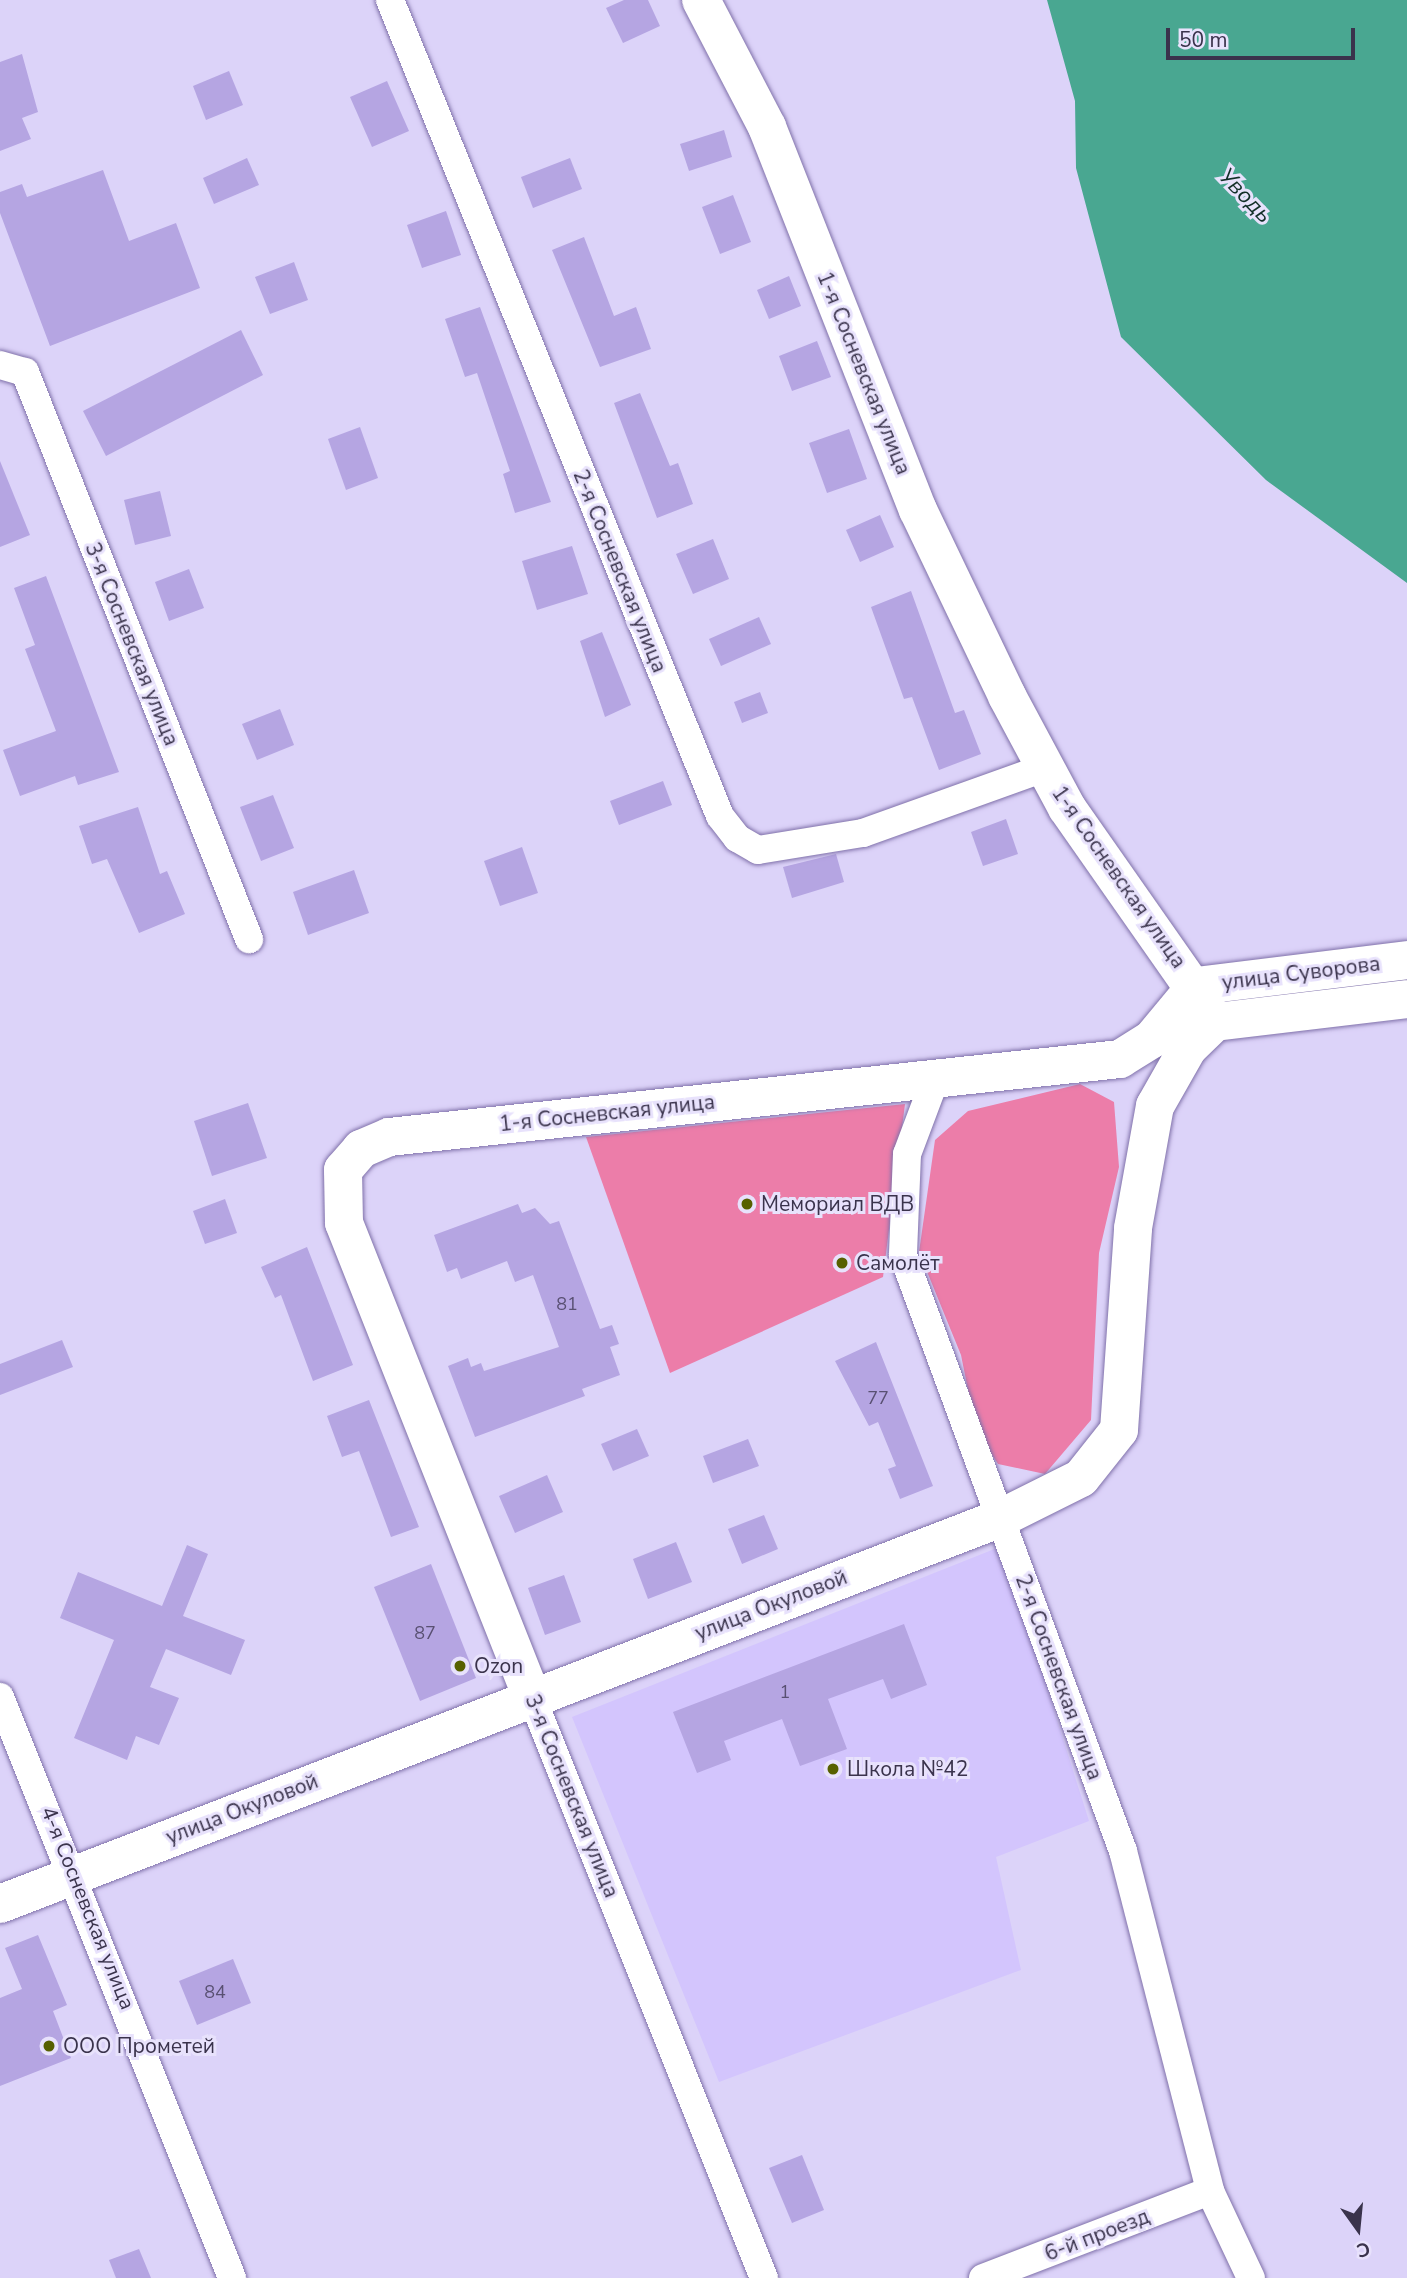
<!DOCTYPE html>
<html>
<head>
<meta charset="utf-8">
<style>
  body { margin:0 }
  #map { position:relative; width:1407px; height:2278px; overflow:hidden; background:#dcd3f9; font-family:"Nunito Sans",sans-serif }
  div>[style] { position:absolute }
  .built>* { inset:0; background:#d3c5fd }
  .green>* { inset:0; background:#ec7da9 }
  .water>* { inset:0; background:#49a791 }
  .building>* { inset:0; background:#b5a5e2 }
  .roads { filter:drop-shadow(0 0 2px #8071aa) drop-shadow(0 0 2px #8071aa) }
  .street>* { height:28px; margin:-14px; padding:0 14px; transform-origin:14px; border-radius:14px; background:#fff }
  .secondary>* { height:38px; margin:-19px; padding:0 19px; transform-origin:19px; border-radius:19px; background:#fff }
  .dots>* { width:19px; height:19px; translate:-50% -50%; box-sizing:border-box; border:4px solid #e8e2fc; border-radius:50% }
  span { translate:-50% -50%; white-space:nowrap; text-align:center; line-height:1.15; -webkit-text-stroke:6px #e8e2fc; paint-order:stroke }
  .number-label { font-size:18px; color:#595072 }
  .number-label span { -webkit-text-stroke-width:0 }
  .street-label { font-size:21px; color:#3a334c }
  .poi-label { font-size:21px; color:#3a334c }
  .left { translate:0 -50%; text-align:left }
  .water-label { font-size:23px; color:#122f28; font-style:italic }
  .north { position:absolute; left:1323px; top:2194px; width:70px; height:70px; -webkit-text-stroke:5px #e8e2fc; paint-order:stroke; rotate:165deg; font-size:19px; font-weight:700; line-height:28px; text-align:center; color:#3a334c }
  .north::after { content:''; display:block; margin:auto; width:24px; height:32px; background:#3a334c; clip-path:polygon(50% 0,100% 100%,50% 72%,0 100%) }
  .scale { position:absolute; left:1166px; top:28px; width:189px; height:32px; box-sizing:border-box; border:4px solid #3a334c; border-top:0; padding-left:9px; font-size:21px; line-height:24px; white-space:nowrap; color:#3a334c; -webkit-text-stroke:5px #e8e2fc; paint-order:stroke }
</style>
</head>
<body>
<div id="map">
  <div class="built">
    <div style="clip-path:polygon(1002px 1546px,1089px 1821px,996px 1857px,1021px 1970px,719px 2082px,572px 1717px)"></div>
  </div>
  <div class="green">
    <div style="clip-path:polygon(1080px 1084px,1114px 1102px,1119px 1167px,1099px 1253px,1091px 1420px,1045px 1474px,998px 1464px,976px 1430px,961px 1355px,919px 1252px,935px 1140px,968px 1111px)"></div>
    <div style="clip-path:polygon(905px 1104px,883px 1277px,670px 1373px,586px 1137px)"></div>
  </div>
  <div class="water">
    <div style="clip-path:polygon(1047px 0,1407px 0,1407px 583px,1266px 480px,1121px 337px,1076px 168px,1075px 101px)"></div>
  </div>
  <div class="building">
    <div style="clip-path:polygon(624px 0,648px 0,660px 26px,623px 43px,606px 8px)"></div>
    <div style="clip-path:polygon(22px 54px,38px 112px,22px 118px,31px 139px,0 151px,0 62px)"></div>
    <div style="clip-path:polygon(229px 71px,243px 105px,206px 120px,193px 86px)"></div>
    <div style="clip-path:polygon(387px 81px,409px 131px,372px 147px,350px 97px)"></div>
    <div style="clip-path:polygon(724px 130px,732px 157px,689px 171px,680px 144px)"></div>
    <div style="clip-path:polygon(247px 158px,259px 185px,214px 204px,203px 178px)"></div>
    <div style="clip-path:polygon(570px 158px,582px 189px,533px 208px,521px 177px)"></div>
    <div style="clip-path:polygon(103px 170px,129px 241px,176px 223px,200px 288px,50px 346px,0 213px,0 192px,22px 184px,27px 197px)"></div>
    <div style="clip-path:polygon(733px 195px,751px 242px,720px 254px,702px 207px)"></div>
    <div style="clip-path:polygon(446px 211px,461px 255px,422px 268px,407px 225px)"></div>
    <div style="clip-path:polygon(584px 237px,614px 316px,636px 307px,651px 349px,600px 367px,552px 250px)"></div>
    <div style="clip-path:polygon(294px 262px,308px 300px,270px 314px,255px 277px)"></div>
    <div style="clip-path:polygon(789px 276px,801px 306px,769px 319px,757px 290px)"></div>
    <div style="clip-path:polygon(480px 307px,551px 502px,515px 513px,503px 474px,510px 471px,477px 373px,465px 377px,445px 319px)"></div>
    <div style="clip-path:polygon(241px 330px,263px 375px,106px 456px,83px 411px)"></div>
    <div style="clip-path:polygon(817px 341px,831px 377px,792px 391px,779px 356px)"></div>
    <div style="clip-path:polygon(640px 393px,670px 466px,678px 463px,693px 504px,657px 518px,614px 403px)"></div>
    <div style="clip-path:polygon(360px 427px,378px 478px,346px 490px,328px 439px)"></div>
    <div style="clip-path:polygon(849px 429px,867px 479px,827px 493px,809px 443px)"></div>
    <div style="clip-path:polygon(0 461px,30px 535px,0 547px)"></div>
    <div style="clip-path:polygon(160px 491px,171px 536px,135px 545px,124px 500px)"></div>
    <div style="clip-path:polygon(880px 515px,894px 547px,860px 562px,846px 530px)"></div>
    <div style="clip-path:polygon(713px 539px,729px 579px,693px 594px,676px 554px)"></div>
    <div style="clip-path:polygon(572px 546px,588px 594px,537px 610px,522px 561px)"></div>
    <div style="clip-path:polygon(189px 569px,204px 608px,169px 621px,155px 582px)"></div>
    <div style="clip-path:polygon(46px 576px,119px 772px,78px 785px,75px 776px,20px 796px,3px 750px,56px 731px,25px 649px,35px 645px,14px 588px)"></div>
    <div style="clip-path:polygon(911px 591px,955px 713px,964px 710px,981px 754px,939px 770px,912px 697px,904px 699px,871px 607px)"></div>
    <div style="clip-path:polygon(759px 617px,771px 644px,721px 666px,709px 639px)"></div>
    <div style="clip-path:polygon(602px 632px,631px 705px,605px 717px,580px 641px)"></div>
    <div style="clip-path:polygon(760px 692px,768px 713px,742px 723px,734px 702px)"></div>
    <div style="clip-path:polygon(280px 709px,294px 745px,257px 760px,242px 724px)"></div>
    <div style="clip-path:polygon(663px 781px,672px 805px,619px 825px,610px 801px)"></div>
    <div style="clip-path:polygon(273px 795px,294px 848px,261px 861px,240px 807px)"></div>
    <div style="clip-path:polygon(138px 807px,160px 874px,167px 871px,185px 914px,139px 933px,107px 859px,92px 864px,79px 826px)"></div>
    <div style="clip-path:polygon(1006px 819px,1018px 854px,983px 866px,971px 832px)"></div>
    <div style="clip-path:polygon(522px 847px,538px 893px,500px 906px,484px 861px)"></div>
    <div style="clip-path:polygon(836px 854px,844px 882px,792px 898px,783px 867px)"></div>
    <div style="clip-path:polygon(354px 870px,369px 913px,308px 935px,293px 892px)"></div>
    <div style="clip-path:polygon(248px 1103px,267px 1158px,212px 1176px,194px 1121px)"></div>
    <div style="clip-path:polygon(225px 1199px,237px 1233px,205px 1244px,193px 1211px)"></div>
    <div style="clip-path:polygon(518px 1204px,522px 1213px,535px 1208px,550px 1224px,559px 1221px,600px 1329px,612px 1325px,619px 1344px,610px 1347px,620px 1375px,582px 1389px,585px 1396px,475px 1437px,448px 1366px,468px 1358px,471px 1367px,481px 1363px,484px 1371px,559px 1347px,533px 1275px,515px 1282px,507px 1261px,461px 1279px,457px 1268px,447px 1272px,434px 1235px)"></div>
    <div style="clip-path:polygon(307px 1247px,353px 1365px,313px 1381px,281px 1295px,275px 1298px,261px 1267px)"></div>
    <div style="clip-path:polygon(62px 1340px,73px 1367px,0 1395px,0 1364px)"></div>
    <div style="clip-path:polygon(876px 1342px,933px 1486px,900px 1499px,888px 1469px,896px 1466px,878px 1422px,869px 1426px,835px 1361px)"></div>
    <div style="clip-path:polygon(369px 1400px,419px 1527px,391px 1537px,359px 1451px,342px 1457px,327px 1416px)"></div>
    <div style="clip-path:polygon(637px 1429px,649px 1456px,613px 1471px,601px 1444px)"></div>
    <div style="clip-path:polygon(748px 1439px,759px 1466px,713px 1483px,703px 1456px)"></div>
    <div style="clip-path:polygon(547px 1475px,563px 1512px,515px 1533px,499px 1496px)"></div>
    <div style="clip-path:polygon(764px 1515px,778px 1549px,742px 1564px,728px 1529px)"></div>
    <div style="clip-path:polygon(676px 1542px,692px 1582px,648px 1599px,633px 1559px)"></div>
    <div style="clip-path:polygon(187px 1545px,208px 1554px,183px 1616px,245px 1640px,231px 1675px,166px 1649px,150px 1687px,179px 1698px,159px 1745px,136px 1736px,127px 1760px,74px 1738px,114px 1640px,60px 1618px,78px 1572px,162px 1606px)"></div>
    <div style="clip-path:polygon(431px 1564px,476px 1678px,420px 1701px,374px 1587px)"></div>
    <div style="clip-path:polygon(564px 1575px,581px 1622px,545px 1635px,528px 1588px)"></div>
    <div style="clip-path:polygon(904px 1624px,927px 1685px,891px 1699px,883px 1679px,828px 1699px,847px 1749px,800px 1766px,782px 1719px,724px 1741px,731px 1760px,697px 1773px,673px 1712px)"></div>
    <div style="clip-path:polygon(38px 1935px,67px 2005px,53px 2011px,71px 2058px,0 2086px,0 1998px,22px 1989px,5px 1948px)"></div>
    <div style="clip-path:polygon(233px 1959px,251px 2003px,197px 2025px,179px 1981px)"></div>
    <div style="clip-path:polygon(802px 2155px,824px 2210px,792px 2223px,769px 2168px)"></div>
    <div style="clip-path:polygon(139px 2249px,151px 2278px,116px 2278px,109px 2260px)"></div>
  </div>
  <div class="roads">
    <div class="street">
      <div style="left:390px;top:0;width:880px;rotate:67.98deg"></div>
      <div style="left:720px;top:816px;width:28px;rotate:52deg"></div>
      <div style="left:737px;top:838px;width:24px;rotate:30deg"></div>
      <div style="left:758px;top:850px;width:106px;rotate:-9.2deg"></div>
      <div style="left:863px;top:833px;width:193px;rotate:-19.7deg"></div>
      <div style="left:0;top:365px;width:26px;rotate:16deg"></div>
      <div style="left:25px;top:372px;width:610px;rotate:68.44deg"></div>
      <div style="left:936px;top:1077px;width:82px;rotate:110.6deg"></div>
      <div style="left:907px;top:1154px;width:101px;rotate:92.3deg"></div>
      <div style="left:903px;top:1255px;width:635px;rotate:69.74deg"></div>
      <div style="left:1123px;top:1851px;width:351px;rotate:75.6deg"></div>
      <div style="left:1210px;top:2191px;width:96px;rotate:64.8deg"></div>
      <div style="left:531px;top:1695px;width:628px;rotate:68.22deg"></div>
      <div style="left:0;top:1697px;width:626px;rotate:68.23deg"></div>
      <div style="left:983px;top:2278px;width:243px;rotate:-21deg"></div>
    </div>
    <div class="secondary">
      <div style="left:701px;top:0;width:143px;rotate:62.5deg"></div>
      <div style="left:767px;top:127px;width:412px;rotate:68.5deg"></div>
      <div style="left:918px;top:510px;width:206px;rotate:64.4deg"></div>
      <div style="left:1007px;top:696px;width:127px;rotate:61.8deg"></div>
      <div style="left:1067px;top:808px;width:244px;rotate:55deg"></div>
      <div style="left:1196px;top:986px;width:213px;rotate:-7deg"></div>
      <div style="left:1215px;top:1022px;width:193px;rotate:-6.8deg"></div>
      <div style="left:531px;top:1695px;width:508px;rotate:-111.61deg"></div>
      <div style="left:344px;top:1223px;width:53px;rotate:-91.1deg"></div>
      <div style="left:343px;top:1170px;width:28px;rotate:-49deg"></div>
      <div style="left:361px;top:1149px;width:30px;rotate:-23deg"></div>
      <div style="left:389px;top:1137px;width:735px;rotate:-6.09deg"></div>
      <div style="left:1120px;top:1059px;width:38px;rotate:-32deg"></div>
      <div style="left:1152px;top:1039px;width:69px;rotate:-50.3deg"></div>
      <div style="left:0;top:1904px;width:1073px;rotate:-21.09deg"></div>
      <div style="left:1001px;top:1518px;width:89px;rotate:-26.6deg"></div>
      <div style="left:1081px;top:1478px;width:61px;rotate:-51.6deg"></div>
      <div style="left:1119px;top:1430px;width:202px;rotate:-86deg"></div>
      <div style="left:1133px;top:1228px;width:124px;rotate:-79.8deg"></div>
      <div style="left:1155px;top:1106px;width:67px;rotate:-60.4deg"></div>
      <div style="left:1188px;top:1048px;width:37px;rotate:-44deg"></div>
    </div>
  </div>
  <div class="dots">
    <div style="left:747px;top:1204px;background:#576000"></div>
    <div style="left:842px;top:1263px;background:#576000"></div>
    <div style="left:460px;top:1666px;background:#576000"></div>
    <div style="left:833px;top:1769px;background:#576000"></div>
    <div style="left:49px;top:2046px;background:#576000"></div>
  </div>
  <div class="number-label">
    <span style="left:567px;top:1304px">81</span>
    <span style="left:878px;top:1398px">77</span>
    <span style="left:425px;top:1633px">87</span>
    <span style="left:785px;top:1692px">1</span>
    <span style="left:215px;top:1992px">84</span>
  </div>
  <div class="street-label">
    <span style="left:864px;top:373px;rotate:68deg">1-я Сосневская улица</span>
    <span style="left:620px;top:571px;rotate:68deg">2-я Сосневская улица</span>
    <span style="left:132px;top:644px;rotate:68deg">3-я Сосневская улица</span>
    <span style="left:1119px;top:877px;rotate:55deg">1-я Сосневская улица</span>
    <span style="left:1301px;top:973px;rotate:-7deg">улица Суворова</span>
    <span style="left:607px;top:1113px;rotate:-6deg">1-я Сосневская улица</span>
    <span style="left:771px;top:1605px;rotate:-21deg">улица Окуловой</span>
    <span style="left:1059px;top:1677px;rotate:70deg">2-я Сосневская улица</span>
    <span style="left:572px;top:1796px;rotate:68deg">3-я Сосневская улица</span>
    <span style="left:242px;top:1809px;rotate:-21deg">улица Окуловой</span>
    <span style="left:88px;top:1908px;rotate:68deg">4-я Сосневская улица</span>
    <span style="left:1097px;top:2235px;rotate:-21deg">6-й проезд</span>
  </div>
  <div class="poi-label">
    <span class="left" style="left:761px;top:1204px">Мемориал ВДВ</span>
    <span class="left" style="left:856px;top:1263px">Самолёт</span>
    <span class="left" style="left:474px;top:1666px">Ozon</span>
    <span class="left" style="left:847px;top:1769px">Школа №42</span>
    <span class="left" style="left:63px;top:2046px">ООО Прометей</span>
  </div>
  <div class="water-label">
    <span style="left:1245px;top:196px;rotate:46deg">Уводь</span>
  </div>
  <div class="north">С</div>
  <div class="scale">50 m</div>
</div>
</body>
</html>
